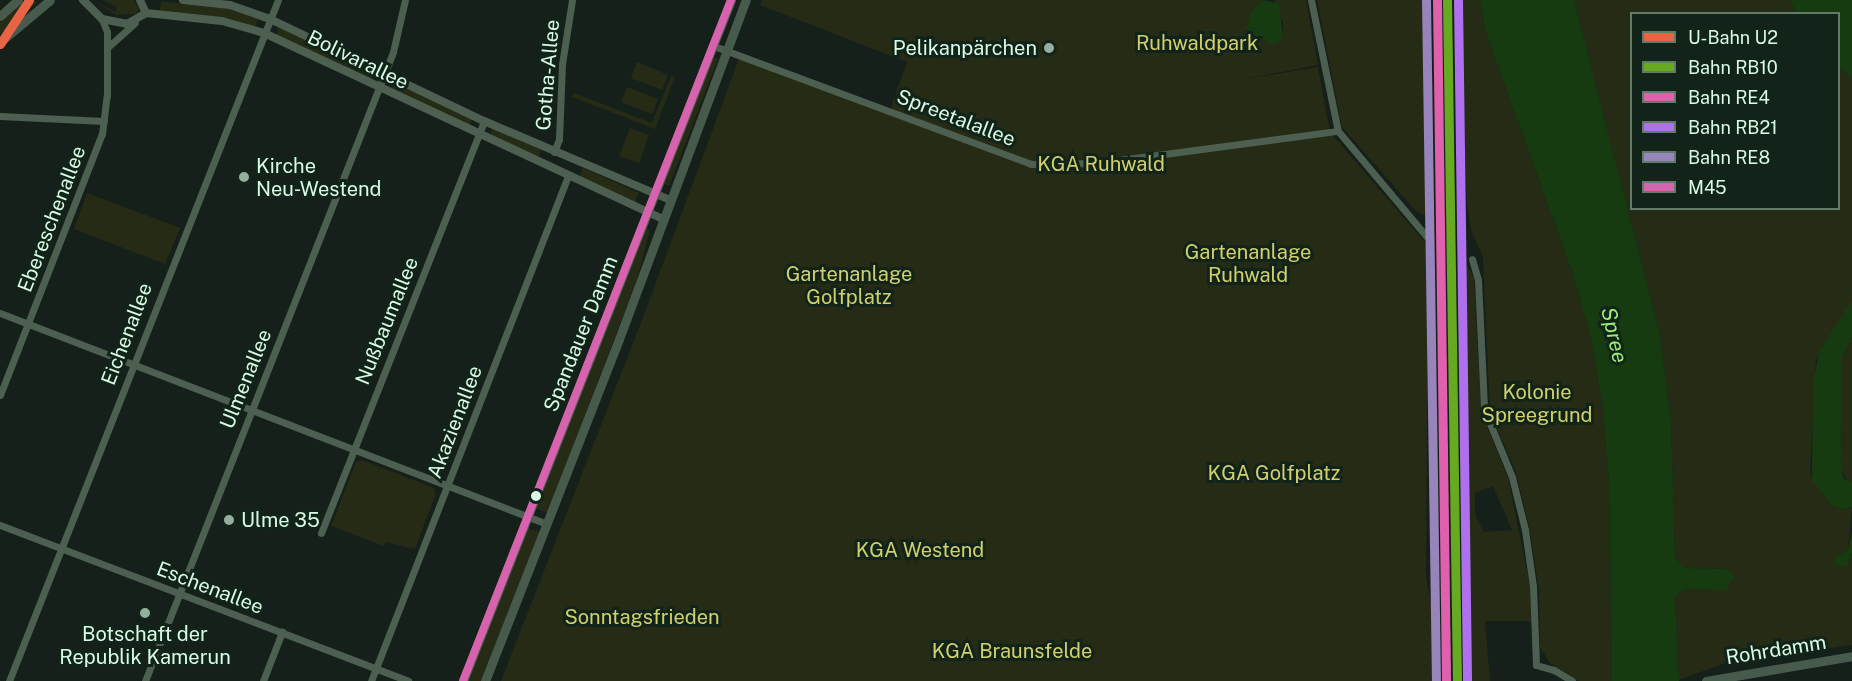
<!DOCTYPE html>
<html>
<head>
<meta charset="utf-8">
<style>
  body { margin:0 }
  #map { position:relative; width:1852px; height:681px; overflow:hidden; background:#16201a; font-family:"Public Sans",sans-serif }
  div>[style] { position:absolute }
  .green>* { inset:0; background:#262b16 }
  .water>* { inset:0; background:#173b11 }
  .minor>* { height:7px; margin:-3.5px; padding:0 3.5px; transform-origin:3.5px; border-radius:3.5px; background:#4c5f51 }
  .tertiary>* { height:8px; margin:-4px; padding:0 4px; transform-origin:4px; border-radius:4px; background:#4c5f51 }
  .secondary>* { height:9px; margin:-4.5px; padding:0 4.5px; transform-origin:4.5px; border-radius:4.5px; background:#475b4d }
  .rail>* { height:2px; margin-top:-1px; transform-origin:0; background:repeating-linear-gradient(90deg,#4c5d44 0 9px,transparent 0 17px) }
  .bus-1>* { height:8px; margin:-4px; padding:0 4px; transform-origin:4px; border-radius:4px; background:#d763ae }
  .rail-1>* { height:9px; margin:-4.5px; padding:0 4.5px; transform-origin:4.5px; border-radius:4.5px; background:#6a2 }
  .rail-2>* { height:9px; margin:-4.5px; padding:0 4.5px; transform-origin:4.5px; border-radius:4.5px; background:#df60ac }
  .rail-3>* { height:9px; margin:-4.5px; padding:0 4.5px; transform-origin:4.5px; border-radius:4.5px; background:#af70ed }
  .rail-4>* { height:9px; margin:-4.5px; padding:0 4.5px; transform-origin:4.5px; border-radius:4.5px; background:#9784ba }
  .metro-1>* { height:9px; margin:-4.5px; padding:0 4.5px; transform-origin:4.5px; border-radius:4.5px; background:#e96445 }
  .dots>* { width:16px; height:16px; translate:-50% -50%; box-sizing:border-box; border:3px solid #122419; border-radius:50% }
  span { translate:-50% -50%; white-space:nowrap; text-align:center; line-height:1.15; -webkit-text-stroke:6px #122419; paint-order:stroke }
  .park-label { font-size:20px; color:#d2d06d }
  .poi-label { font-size:20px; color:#d9fae4 }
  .right { translate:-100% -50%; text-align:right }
  .left { translate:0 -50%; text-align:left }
  .street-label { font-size:20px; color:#d9fae4 }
  .water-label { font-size:21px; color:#99ee73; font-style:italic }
  .legend { position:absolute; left:1630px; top:12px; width:210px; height:198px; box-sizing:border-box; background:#122419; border:2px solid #627a6a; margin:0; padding:8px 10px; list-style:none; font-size:18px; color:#d9fae4 }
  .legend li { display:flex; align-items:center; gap:12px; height:30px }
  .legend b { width:30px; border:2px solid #627a6a }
</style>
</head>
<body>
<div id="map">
  <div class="green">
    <div style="clip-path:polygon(25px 0,38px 2px,0 35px,0 22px)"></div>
    <div style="clip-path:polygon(92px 0,115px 12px,117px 7px,104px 0,134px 0,139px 9px,135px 14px,116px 15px)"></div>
    <div style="clip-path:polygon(762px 0,1263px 0,1250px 13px,1283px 38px,1283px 23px,1274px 0,1306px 0,1318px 65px,1240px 80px,1318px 67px,1330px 132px,1428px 246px,1426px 578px,1434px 618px,1436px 674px,1441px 674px,1441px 681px,501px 681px,644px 315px,740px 56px,890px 110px,907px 62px,760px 5px)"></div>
    <div style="clip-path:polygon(1317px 0,1428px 0,1433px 95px,1427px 139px,1428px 217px,1416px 211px,1342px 127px)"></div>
    <div style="clip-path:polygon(1459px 0,1480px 0,1485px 30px,1574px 277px,1591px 339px,1603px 408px,1609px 483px,1612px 681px,1579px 681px,1550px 663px,1540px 647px,1539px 589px,1529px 526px,1516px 472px,1490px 413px,1483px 257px,1471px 230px,1467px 202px)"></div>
    <div style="clip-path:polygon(1574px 0,1789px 0,1797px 13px,1632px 14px,1632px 208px,1838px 208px,1839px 67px,1852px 78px,1852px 300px,1816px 360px,1810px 471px,1812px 480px,1841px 509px,1852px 507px,1848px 550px,1848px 565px,1852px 553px,1852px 645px,1725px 663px,1679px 680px,1675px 597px,1680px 591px,1727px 569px,1684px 568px,1675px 557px,1671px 423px,1660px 335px)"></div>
    <div style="clip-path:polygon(161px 1px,229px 9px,258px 18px,255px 27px,160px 11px)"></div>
    <div style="clip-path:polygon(279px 27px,374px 74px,370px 82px,276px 36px)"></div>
    <div style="clip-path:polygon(713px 57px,718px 59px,669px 186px,664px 184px)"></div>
    <div style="clip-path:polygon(637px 62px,668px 75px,662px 90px,631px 78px)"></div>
    <div style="clip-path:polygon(671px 76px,675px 77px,655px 129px,572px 97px,574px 93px,652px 123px)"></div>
    <div style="clip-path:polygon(393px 82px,472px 118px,469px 127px,389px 91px)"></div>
    <div style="clip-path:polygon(627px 87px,658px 99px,652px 114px,621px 102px)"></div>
    <div style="clip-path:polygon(493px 127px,542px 149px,538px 158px,490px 136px)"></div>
    <div style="clip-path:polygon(630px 128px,649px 135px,639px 163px,619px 156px)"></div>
    <div style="clip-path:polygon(583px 168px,639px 193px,635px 202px,579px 177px)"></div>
    <div style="clip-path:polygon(87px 193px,180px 228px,165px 264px,74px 229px)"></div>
    <div style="clip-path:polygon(646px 228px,650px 230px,637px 280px,547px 513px,536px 508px)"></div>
    <div style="clip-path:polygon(evenodd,1464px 262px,1474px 277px,1481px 412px,1508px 478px,1530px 586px,1531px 621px,1485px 621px,1490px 681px,1471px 681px,1464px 262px,1493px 486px,1512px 530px,1484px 532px,1475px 515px,1475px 493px,1493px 486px)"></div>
    <div style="clip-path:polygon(1852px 337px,1852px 482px,1848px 482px,1841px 470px,1842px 357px)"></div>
    <div style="clip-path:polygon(362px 460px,434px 488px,436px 493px,415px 549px,386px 542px,384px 546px,331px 526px,356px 462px)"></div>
    <div style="clip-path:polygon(528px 528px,540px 532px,481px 681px,468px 681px)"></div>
  </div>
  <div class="water">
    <div style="clip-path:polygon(1263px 0,1279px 4px,1283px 38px,1275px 45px,1247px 31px,1250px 13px)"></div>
    <div style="clip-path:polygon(1480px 0,1574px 0,1660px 335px,1671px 423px,1675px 557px,1684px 568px,1727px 569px,1735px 577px,1726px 590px,1684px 589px,1675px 597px,1679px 681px,1612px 681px,1609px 483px,1603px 408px,1591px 339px,1574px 277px,1485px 30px)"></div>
    <div style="clip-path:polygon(1789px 0,1852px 0,1852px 78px,1839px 67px,1838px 14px,1797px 13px)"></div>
    <div style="clip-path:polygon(1852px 300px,1852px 337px,1842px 357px,1841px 470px,1844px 479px,1852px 482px,1852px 507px,1841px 509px,1832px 505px,1812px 480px,1813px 384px,1819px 352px)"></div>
    <div style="clip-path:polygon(1852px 532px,1852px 553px,1846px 568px,1834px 564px,1836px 557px,1848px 550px)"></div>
  </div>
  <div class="minor">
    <div style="left:1311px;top:0;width:134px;rotate:78.4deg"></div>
    <div style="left:1338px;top:131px;width:138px;rotate:50deg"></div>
    <div style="left:714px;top:46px;width:338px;rotate:20.4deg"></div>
    <div style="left:1031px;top:164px;width:66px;rotate:-0.9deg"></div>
    <div style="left:1097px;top:163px;width:243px;rotate:-7.6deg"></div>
    <div style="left:108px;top:47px;width:36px;rotate:-42deg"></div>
    <div style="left:0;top:116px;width:104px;rotate:2.8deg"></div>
    <div style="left:554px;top:152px;width:14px;rotate:-69deg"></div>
    <div style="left:559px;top:139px;width:75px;rotate:-87.7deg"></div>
    <div style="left:562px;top:64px;width:65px;rotate:-81.1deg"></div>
    <div style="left:1472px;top:259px;width:22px;rotate:74deg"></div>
    <div style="left:1478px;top:280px;width:129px;rotate:87.3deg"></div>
    <div style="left:1484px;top:409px;width:74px;rotate:67.6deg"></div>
    <div style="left:1512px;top:477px;width:55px;rotate:76.2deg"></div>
    <div style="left:1525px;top:530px;width:57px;rotate:81.9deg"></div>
    <div style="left:1533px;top:586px;width:79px;rotate:87.8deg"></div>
    <div style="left:1536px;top:665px;width:19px;rotate:16deg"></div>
    <div style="left:1554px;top:670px;width:21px;rotate:31deg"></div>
    <div style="left:0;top:313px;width:586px;rotate:21.09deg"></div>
    <div style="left:0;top:395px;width:280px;rotate:-68.7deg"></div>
    <div style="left:102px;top:134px;width:39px;rotate:-83deg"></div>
    <div style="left:107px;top:95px;width:63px;rotate:-90deg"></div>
    <div style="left:107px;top:32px;width:14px;rotate:-111deg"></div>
    <div style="left:0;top:525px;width:437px;rotate:20.9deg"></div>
    <div style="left:321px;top:533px;width:443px;rotate:-68.4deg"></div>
    <div style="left:9px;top:681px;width:732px;rotate:-68.45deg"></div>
    <div style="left:145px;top:681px;width:676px;rotate:-68.48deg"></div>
    <div style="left:393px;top:52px;width:53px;rotate:-77deg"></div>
    <div style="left:263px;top:681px;width:53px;rotate:-68.8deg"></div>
    <div style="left:371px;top:681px;width:542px;rotate:-68.69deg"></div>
  </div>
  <div class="tertiary">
    <div style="left:83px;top:0;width:27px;rotate:45deg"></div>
    <div style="left:102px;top:19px;width:25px;rotate:11deg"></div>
    <div style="left:127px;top:24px;width:22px;rotate:-30deg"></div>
    <div style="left:146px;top:13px;width:14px;rotate:-115deg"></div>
    <div style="left:183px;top:0;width:47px;rotate:6.1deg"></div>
    <div style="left:230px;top:5px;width:42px;rotate:19.3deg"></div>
    <div style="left:270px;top:19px;width:237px;rotate:25.5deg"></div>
    <div style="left:484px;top:121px;width:200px;rotate:23deg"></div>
    <div style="left:146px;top:13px;width:76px;rotate:6deg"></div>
    <div style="left:222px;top:21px;width:44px;rotate:15.9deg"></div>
    <div style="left:264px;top:33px;width:439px;rotate:25deg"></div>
  </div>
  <div class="secondary">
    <div style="left:0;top:16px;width:24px;rotate:-42deg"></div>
    <div style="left:0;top:42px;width:65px;rotate:-40deg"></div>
    <div style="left:463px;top:681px;width:732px;rotate:-68.52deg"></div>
    <div style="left:485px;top:681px;width:367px;rotate:-68.6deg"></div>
    <div style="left:619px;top:339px;width:362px;rotate:-69.5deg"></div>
    <div style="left:1706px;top:681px;width:148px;rotate:-9.7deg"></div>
  </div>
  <div class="rail">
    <div style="left:1440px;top:0;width:681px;rotate:89.16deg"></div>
  </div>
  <div class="bus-1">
    <div style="left:463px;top:681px;width:732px;rotate:-68.52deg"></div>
  </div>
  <div class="rail-1">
    <div style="left:1447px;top:0;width:681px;rotate:89.16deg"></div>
  </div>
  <div class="rail-2">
    <div style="left:1437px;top:0;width:681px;rotate:89.24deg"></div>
  </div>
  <div class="rail-3">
    <div style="left:1458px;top:0;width:681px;rotate:89.24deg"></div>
  </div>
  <div class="rail-4">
    <div style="left:1426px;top:0;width:681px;rotate:89.16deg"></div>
  </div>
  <div class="metro-1">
    <div style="left:0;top:44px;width:53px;rotate:-56.6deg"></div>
  </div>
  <div class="dots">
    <div style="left:1049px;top:48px;background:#95ae9d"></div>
    <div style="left:244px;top:177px;background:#95ae9d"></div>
    <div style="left:536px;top:496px;background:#d9fae4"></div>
    <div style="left:229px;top:520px;background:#95ae9d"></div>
    <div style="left:145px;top:613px;background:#95ae9d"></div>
  </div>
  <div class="park-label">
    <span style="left:1197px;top:43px">Ruhwaldpark</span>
    <span style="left:1101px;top:164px">KGA Ruhwald</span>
    <span style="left:1248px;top:264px">Gartenanlage<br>Ruhwald</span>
    <span style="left:849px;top:286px">Gartenanlage<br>Golfplatz</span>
    <span style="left:1537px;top:404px">Kolonie<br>Spreegrund</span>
    <span style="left:1274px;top:473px">KGA Golfplatz</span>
    <span style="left:920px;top:550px">KGA Westend</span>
    <span style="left:642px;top:617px">Sonntagsfrieden</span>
    <span style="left:1012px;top:651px">KGA Braunsfelde</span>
  </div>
  <div class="poi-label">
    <span class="right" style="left:1037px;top:48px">Pelikanpärchen</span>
    <span class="left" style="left:256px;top:178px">Kirche<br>Neu-Westend</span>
    <span class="left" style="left:241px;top:520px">Ulme 35</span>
    <span style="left:145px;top:646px">Botschaft der<br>Republik Kamerun</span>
  </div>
  <div class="street-label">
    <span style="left:358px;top:60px;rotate:26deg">Bolivarallee</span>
    <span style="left:548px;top:75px;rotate:-85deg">Gotha-Allee</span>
    <span style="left:956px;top:118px;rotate:21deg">Spreetalallee</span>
    <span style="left:52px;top:219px;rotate:-69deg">Ebereschenallee</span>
    <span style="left:387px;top:321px;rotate:-68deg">Nußbaumallee</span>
    <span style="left:127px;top:334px;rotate:-69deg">Eichenallee</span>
    <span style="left:581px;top:334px;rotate:-68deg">Spandauer Damm</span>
    <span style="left:246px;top:379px;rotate:-68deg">Ulmenallee</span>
    <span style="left:455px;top:422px;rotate:-69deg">Akazienallee</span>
    <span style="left:210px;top:588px;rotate:21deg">Eschenallee</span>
    <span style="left:1776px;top:650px;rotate:-9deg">Rohrdamm</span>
  </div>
  <div class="water-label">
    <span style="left:1614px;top:335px;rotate:77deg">Spree</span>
  </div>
  <ul class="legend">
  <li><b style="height:8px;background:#e96445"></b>U-Bahn U2</li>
  <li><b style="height:8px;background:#6a2"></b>Bahn RB10</li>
  <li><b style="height:8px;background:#df60ac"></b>Bahn RE4</li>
  <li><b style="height:8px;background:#af70ed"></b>Bahn RB21</li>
  <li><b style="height:8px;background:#9784ba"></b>Bahn RE8</li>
  <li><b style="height:8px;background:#d763ae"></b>M45</li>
  </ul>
</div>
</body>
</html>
